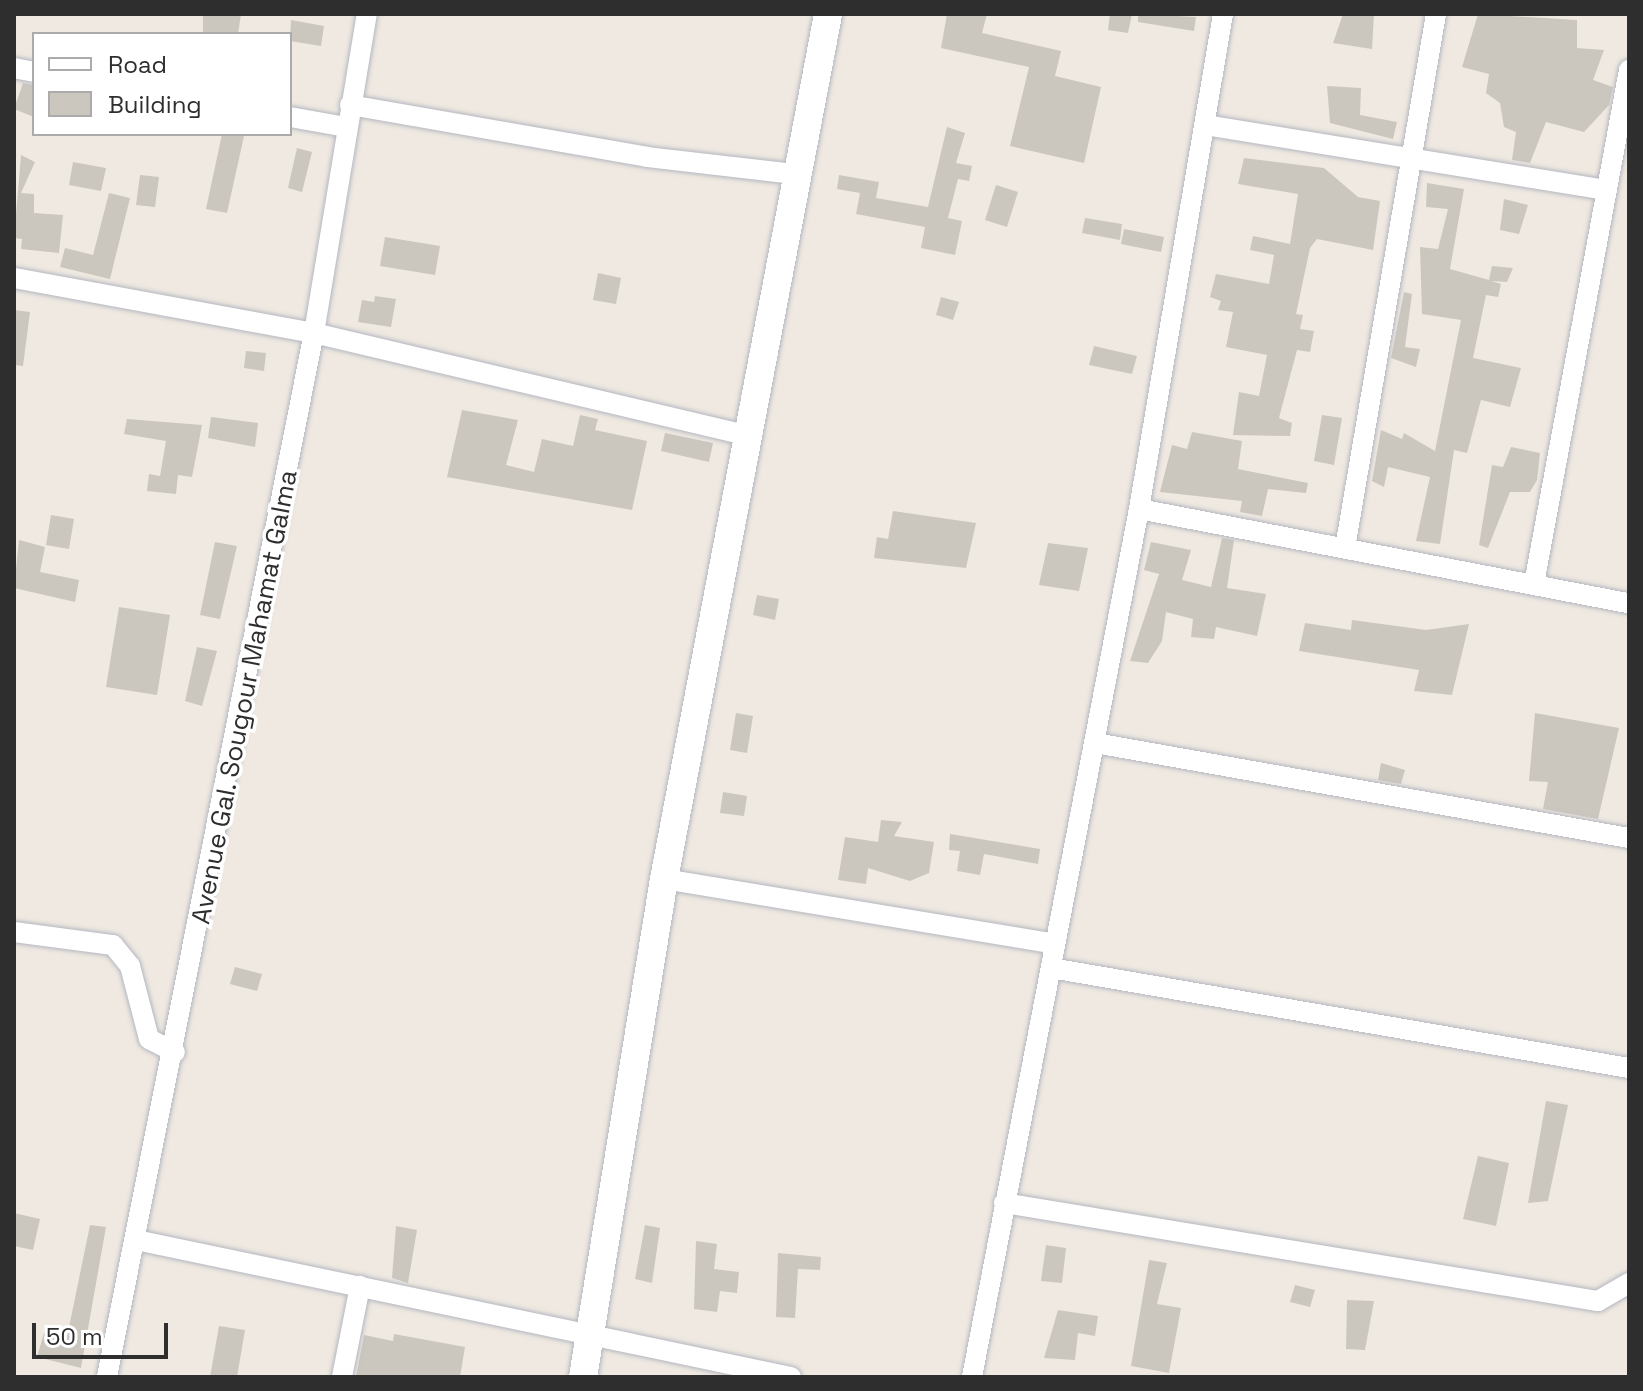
<!DOCTYPE html>
<html>
<head>
<meta charset="utf-8">
<style>
  body { margin:0 }
  #map { position:relative; width:1643px; height:1391px; overflow:hidden; background:#efe9e1; font-family:"Space Grotesk",sans-serif }
  div>[style] { position:absolute }
  .building>* { inset:0; background:#cbc7bf }
  .roads { filter:drop-shadow(0 0 2px #b4b7c1) drop-shadow(0 0 2px #b4b7c1) }
  .minor>* { height:20px; margin:-10px; padding:0 10px; transform-origin:10px; border-radius:10px; background:#fff }
  .secondary>* { height:28px; margin:-14px; padding:0 14px; transform-origin:14px; border-radius:14px; background:#fff }
  span { translate:-50% -50%; white-space:nowrap; text-align:center; line-height:1.15; -webkit-text-stroke:7px #fff; paint-order:stroke }
  .street-label { font-size:26px; color:#2e2e2e }
  .frame { position:absolute; inset:0; border:16px solid #2e2e2e; pointer-events:none }
  .legend { position:absolute; left:32px; top:32px; width:260px; height:104px; box-sizing:border-box; background:#fff; border:2px solid #ababab; margin:0; padding:10px 14px; list-style:none; font-size:24px; color:#2e2e2e }
  .legend li { display:flex; align-items:center; gap:16px; height:40px }
  .legend b { width:40px; border:2px solid #ababab }
  .scale { position:absolute; left:32px; top:1323px; width:136px; height:36px; box-sizing:border-box; border:4px solid #2e2e2e; border-top:0; padding-left:10px; font-size:24px; line-height:28px; white-space:nowrap; color:#2e2e2e; -webkit-text-stroke:6px #fff; paint-order:stroke }
</style>
</head>
<body>
<div id="map">
  <div class="building">
    <div style="clip-path:polygon(203px 14px,241px 14px,238px 34px,203px 34px)"></div>
    <div style="clip-path:polygon(947px 14px,987px 14px,982px 33px,1061px 51px,1055px 76px,1101px 87px,1084px 163px,1010px 146px,1029px 67px,941px 48px)"></div>
    <div style="clip-path:polygon(1110px 14px,1132px 14px,1128px 33px,1108px 30px)"></div>
    <div style="clip-path:polygon(1138px 14px,1196px 17px,1194px 31px,1138px 22px)"></div>
    <div style="clip-path:polygon(1343px 14px,1374px 14px,1372px 49px,1333px 43px)"></div>
    <div style="clip-path:polygon(1478px 14px,1577px 20px,1577px 48px,1604px 50px,1593px 80px,1613px 87px,1609px 105px,1584px 132px,1546px 122px,1530px 163px,1512px 160px,1516px 132px,1504px 127px,1500px 103px,1486px 93px,1489px 74px,1462px 67px)"></div>
    <div style="clip-path:polygon(291px 20px,324px 26px,321px 46px,290px 41px)"></div>
    <div style="clip-path:polygon(23px 83px,34px 85px,34px 117px,14px 109px)"></div>
    <div style="clip-path:polygon(1327px 86px,1361px 88px,1360px 115px,1397px 122px,1393px 139px,1330px 123px)"></div>
    <div style="clip-path:polygon(947px 127px,965px 133px,956px 163px,972px 166px,969px 181px,958px 179px,948px 218px,962px 221px,955px 255px,921px 248px,925px 227px,856px 214px,860px 193px,837px 189px,839px 175px,879px 182px,876px 198px,928px 207px)"></div>
    <div style="clip-path:polygon(222px 134px,244px 136px,227px 213px,206px 209px)"></div>
    <div style="clip-path:polygon(297px 148px,312px 152px,302px 192px,288px 188px)"></div>
    <div style="clip-path:polygon(21px 155px,35px 162px,21px 193px,34px 194px,34px 213px,63px 215px,59px 253px,21px 249px,22px 239px,14px 238px)"></div>
    <div style="clip-path:polygon(1244px 158px,1324px 168px,1358px 197px,1380px 201px,1373px 250px,1317px 239px,1310px 248px,1296px 314px,1303px 315px,1300px 329px,1314px 331px,1310px 352px,1297px 350px,1279px 418px,1292px 423px,1290px 436px,1233px 435px,1239px 392px,1259px 396px,1267px 355px,1226px 347px,1233px 312px,1218px 310px,1221px 301px,1210px 297px,1216px 274px,1269px 284px,1274px 255px,1250px 250px,1253px 236px,1290px 244px,1298px 194px,1238px 184px)"></div>
    <div style="clip-path:polygon(73px 162px,106px 168px,101px 191px,69px 185px)"></div>
    <div style="clip-path:polygon(140px 175px,159px 177px,155px 207px,136px 205px)"></div>
    <div style="clip-path:polygon(1427px 183px,1464px 189px,1450px 269px,1489px 280px,1492px 266px,1513px 268px,1507px 282px,1491px 281px,1501px 284px,1498px 297px,1486px 295px,1473px 358px,1521px 368px,1510px 407px,1481px 400px,1467px 453px,1454px 450px,1440px 544px,1416px 541px,1430px 477px,1388px 467px,1384px 487px,1372px 481px,1381px 430px,1402px 439px,1404px 433px,1435px 451px,1461px 320px,1422px 314px,1420px 247px,1438px 249px,1448px 209px,1426px 207px)"></div>
    <div style="clip-path:polygon(996px 185px,1018px 192px,1007px 227px,985px 220px)"></div>
    <div style="clip-path:polygon(109px 193px,130px 198px,110px 279px,60px 267px,65px 248px,93px 255px)"></div>
    <div style="clip-path:polygon(1504px 199px,1528px 205px,1519px 234px,1500px 230px)"></div>
    <div style="clip-path:polygon(1085px 218px,1122px 224px,1120px 240px,1082px 233px)"></div>
    <div style="clip-path:polygon(1124px 229px,1164px 237px,1161px 252px,1121px 244px)"></div>
    <div style="clip-path:polygon(385px 237px,440px 246px,435px 275px,380px 266px)"></div>
    <div style="clip-path:polygon(598px 273px,621px 278px,616px 304px,593px 300px)"></div>
    <div style="clip-path:polygon(1404px 292px,1412px 294px,1405px 347px,1420px 349px,1416px 367px,1391px 358px)"></div>
    <div style="clip-path:polygon(375px 296px,396px 299px,391px 327px,358px 322px,362px 300px,374px 302px)"></div>
    <div style="clip-path:polygon(941px 297px,959px 302px,953px 320px,936px 315px)"></div>
    <div style="clip-path:polygon(14px 310px,30px 312px,23px 366px,14px 365px)"></div>
    <div style="clip-path:polygon(1094px 346px,1137px 356px,1132px 374px,1089px 365px)"></div>
    <div style="clip-path:polygon(246px 351px,266px 353px,264px 371px,244px 368px)"></div>
    <div style="clip-path:polygon(462px 410px,518px 420px,506px 465px,534px 472px,542px 439px,573px 446px,580px 415px,598px 419px,595px 430px,647px 441px,632px 510px,447px 477px)"></div>
    <div style="clip-path:polygon(1322px 415px,1342px 418px,1334px 465px,1314px 461px)"></div>
    <div style="clip-path:polygon(211px 417px,258px 423px,255px 447px,208px 438px)"></div>
    <div style="clip-path:polygon(127px 419px,202px 425px,192px 477px,178px 475px,176px 494px,147px 491px,149px 474px,160px 476px,166px 441px,124px 434px)"></div>
    <div style="clip-path:polygon(1192px 432px,1242px 441px,1238px 469px,1308px 483px,1306px 493px,1268px 489px,1262px 516px,1240px 512px,1242px 501px,1160px 492px,1172px 445px,1187px 449px)"></div>
    <div style="clip-path:polygon(665px 433px,713px 443px,709px 462px,661px 451px)"></div>
    <div style="clip-path:polygon(1511px 447px,1540px 453px,1537px 480px,1530px 492px,1510px 492px,1488px 548px,1479px 545px,1492px 465px,1503px 467px)"></div>
    <div style="clip-path:polygon(893px 511px,976px 523px,966px 568px,874px 558px,877px 537px,888px 539px)"></div>
    <div style="clip-path:polygon(51px 515px,74px 519px,69px 549px,46px 545px)"></div>
    <div style="clip-path:polygon(1222px 538px,1234px 540px,1227px 588px,1266px 594px,1257px 636px,1216px 627px,1214px 639px,1191px 637px,1193px 619px,1166px 612px,1162px 641px,1148px 663px,1130px 661px,1159px 574px,1144px 570px,1151px 542px,1191px 550px,1182px 580px,1211px 587px)"></div>
    <div style="clip-path:polygon(19px 540px,45px 547px,40px 572px,79px 580px,75px 602px,14px 588px)"></div>
    <div style="clip-path:polygon(215px 542px,237px 546px,220px 619px,200px 615px)"></div>
    <div style="clip-path:polygon(1048px 543px,1088px 548px,1079px 591px,1039px 585px)"></div>
    <div style="clip-path:polygon(757px 595px,779px 599px,775px 620px,753px 615px)"></div>
    <div style="clip-path:polygon(119px 607px,170px 615px,157px 695px,106px 687px)"></div>
    <div style="clip-path:polygon(1352px 620px,1426px 630px,1469px 624px,1452px 695px,1414px 691px,1419px 670px,1299px 651px,1305px 623px,1351px 630px)"></div>
    <div style="clip-path:polygon(197px 647px,217px 651px,202px 706px,185px 701px)"></div>
    <div style="clip-path:polygon(736px 713px,753px 716px,747px 753px,730px 750px)"></div>
    <div style="clip-path:polygon(1535px 713px,1619px 728px,1598px 819px,1543px 809px,1548px 782px,1529px 781px)"></div>
    <div style="clip-path:polygon(1381px 763px,1405px 770px,1401px 784px,1378px 780px)"></div>
    <div style="clip-path:polygon(723px 792px,747px 796px,744px 816px,720px 813px)"></div>
    <div style="clip-path:polygon(881px 820px,902px 822px,894px 836px,934px 842px,929px 873px,910px 881px,868px 868px,866px 884px,838px 880px,845px 837px,878px 842px)"></div>
    <div style="clip-path:polygon(950px 834px,1040px 849px,1038px 864px,984px 854px,980px 875px,957px 871px,960px 851px,949px 850px)"></div>
    <div style="clip-path:polygon(235px 967px,262px 974px,257px 991px,230px 984px)"></div>
    <div style="clip-path:polygon(1546px 1101px,1568px 1105px,1548px 1201px,1528px 1203px)"></div>
    <div style="clip-path:polygon(1478px 1156px,1509px 1163px,1496px 1226px,1463px 1219px)"></div>
    <div style="clip-path:polygon(14px 1213px,40px 1219px,33px 1250px,14px 1246px)"></div>
    <div style="clip-path:polygon(90px 1225px,106px 1227px,81px 1368px,37px 1357px,44px 1333px,67px 1337px)"></div>
    <div style="clip-path:polygon(645px 1225px,660px 1228px,652px 1283px,635px 1279px)"></div>
    <div style="clip-path:polygon(396px 1226px,417px 1230px,408px 1283px,392px 1278px)"></div>
    <div style="clip-path:polygon(696px 1241px,717px 1244px,714px 1269px,739px 1272px,737px 1293px,720px 1291px,717px 1312px,694px 1309px)"></div>
    <div style="clip-path:polygon(1046px 1245px,1066px 1248px,1062px 1283px,1041px 1281px)"></div>
    <div style="clip-path:polygon(778px 1253px,821px 1257px,820px 1270px,798px 1269px,795px 1318px,776px 1317px)"></div>
    <div style="clip-path:polygon(1149px 1260px,1167px 1263px,1157px 1304px,1181px 1308px,1169px 1373px,1131px 1366px)"></div>
    <div style="clip-path:polygon(1295px 1285px,1315px 1290px,1310px 1307px,1290px 1302px)"></div>
    <div style="clip-path:polygon(1347px 1300px,1374px 1301px,1365px 1350px,1346px 1349px)"></div>
    <div style="clip-path:polygon(1058px 1310px,1098px 1316px,1095px 1336px,1078px 1333px,1075px 1360px,1044px 1358px)"></div>
    <div style="clip-path:polygon(219px 1326px,245px 1330px,237px 1377px,210px 1377px)"></div>
    <div style="clip-path:polygon(394px 1334px,465px 1347px,460px 1377px,356px 1377px,364px 1335px,393px 1341px)"></div>
  </div>
  <div class="roads">
    <div class="minor">
      <div style="left:14px;top:68px;width:20px;rotate:11deg"></div>
      <div style="left:350px;top:105px;width:302px;rotate:9.9deg"></div>
      <div style="left:647px;top:157px;width:149px;rotate:6.6deg"></div>
      <div style="left:290px;top:117px;width:57px;rotate:10.1deg"></div>
      <div style="left:1205px;top:125px;width:405px;rotate:9.2deg"></div>
      <div style="left:14px;top:278px;width:305px;rotate:10.4deg"></div>
      <div style="left:314px;top:333px;width:442px;rotate:13.3deg"></div>
      <div style="left:1139px;top:509px;width:499px;rotate:10.9deg"></div>
      <div style="left:1345px;top:548px;width:542px;rotate:-80.33deg"></div>
      <div style="left:1534px;top:584px;width:523px;rotate:-79.53deg"></div>
      <div style="left:1095px;top:743px;width:542px;rotate:10.09deg"></div>
      <div style="left:664px;top:879px;width:396px;rotate:9.4deg"></div>
      <div style="left:14px;top:932px;width:100px;rotate:7.5deg"></div>
      <div style="left:113px;top:945px;width:27px;rotate:51deg"></div>
      <div style="left:130px;top:966px;width:75px;rotate:75.4deg"></div>
      <div style="left:149px;top:1039px;width:29px;rotate:27deg"></div>
      <div style="left:1051px;top:968px;width:587px;rotate:9.82deg"></div>
      <div style="left:1004px;top:1203px;width:602px;rotate:9.37deg"></div>
      <div style="left:1598px;top:1301px;width:36px;rotate:-30deg"></div>
      <div style="left:136px;top:1240px;width:669px;rotate:11.81deg"></div>
      <div style="left:107px;top:1377px;width:1064px;rotate:-78.79deg"></div>
      <div style="left:314px;top:333px;width:323px;rotate:-80.6deg"></div>
      <div style="left:342px;top:1377px;width:93px;rotate:-78.8deg"></div>
      <div style="left:972px;top:1377px;width:884px;rotate:-79.11deg"></div>
      <div style="left:1139px;top:509px;width:502px;rotate:-80.37deg"></div>
    </div>
    <div class="secondary">
      <div style="left:583px;top:1377px;width:505px;rotate:-80.76deg"></div>
      <div style="left:664px;top:879px;width:880px;rotate:-79.26deg"></div>
    </div>
  </div>
  <div class="street-label">
    <span style="left:245px;top:697px;rotate:-79deg">Avenue Gal. Sougour Mahamat Galma</span>
  </div>
  <div class="frame"></div>
  <ul class="legend">
  <li><b style="height:10px;background:#fff"></b>Road</li>
  <li><b style="height:22px;background:#cbc7bf"></b>Building</li>
  </ul>
  <div class="scale">50 m</div>
</div>
</body>
</html>
